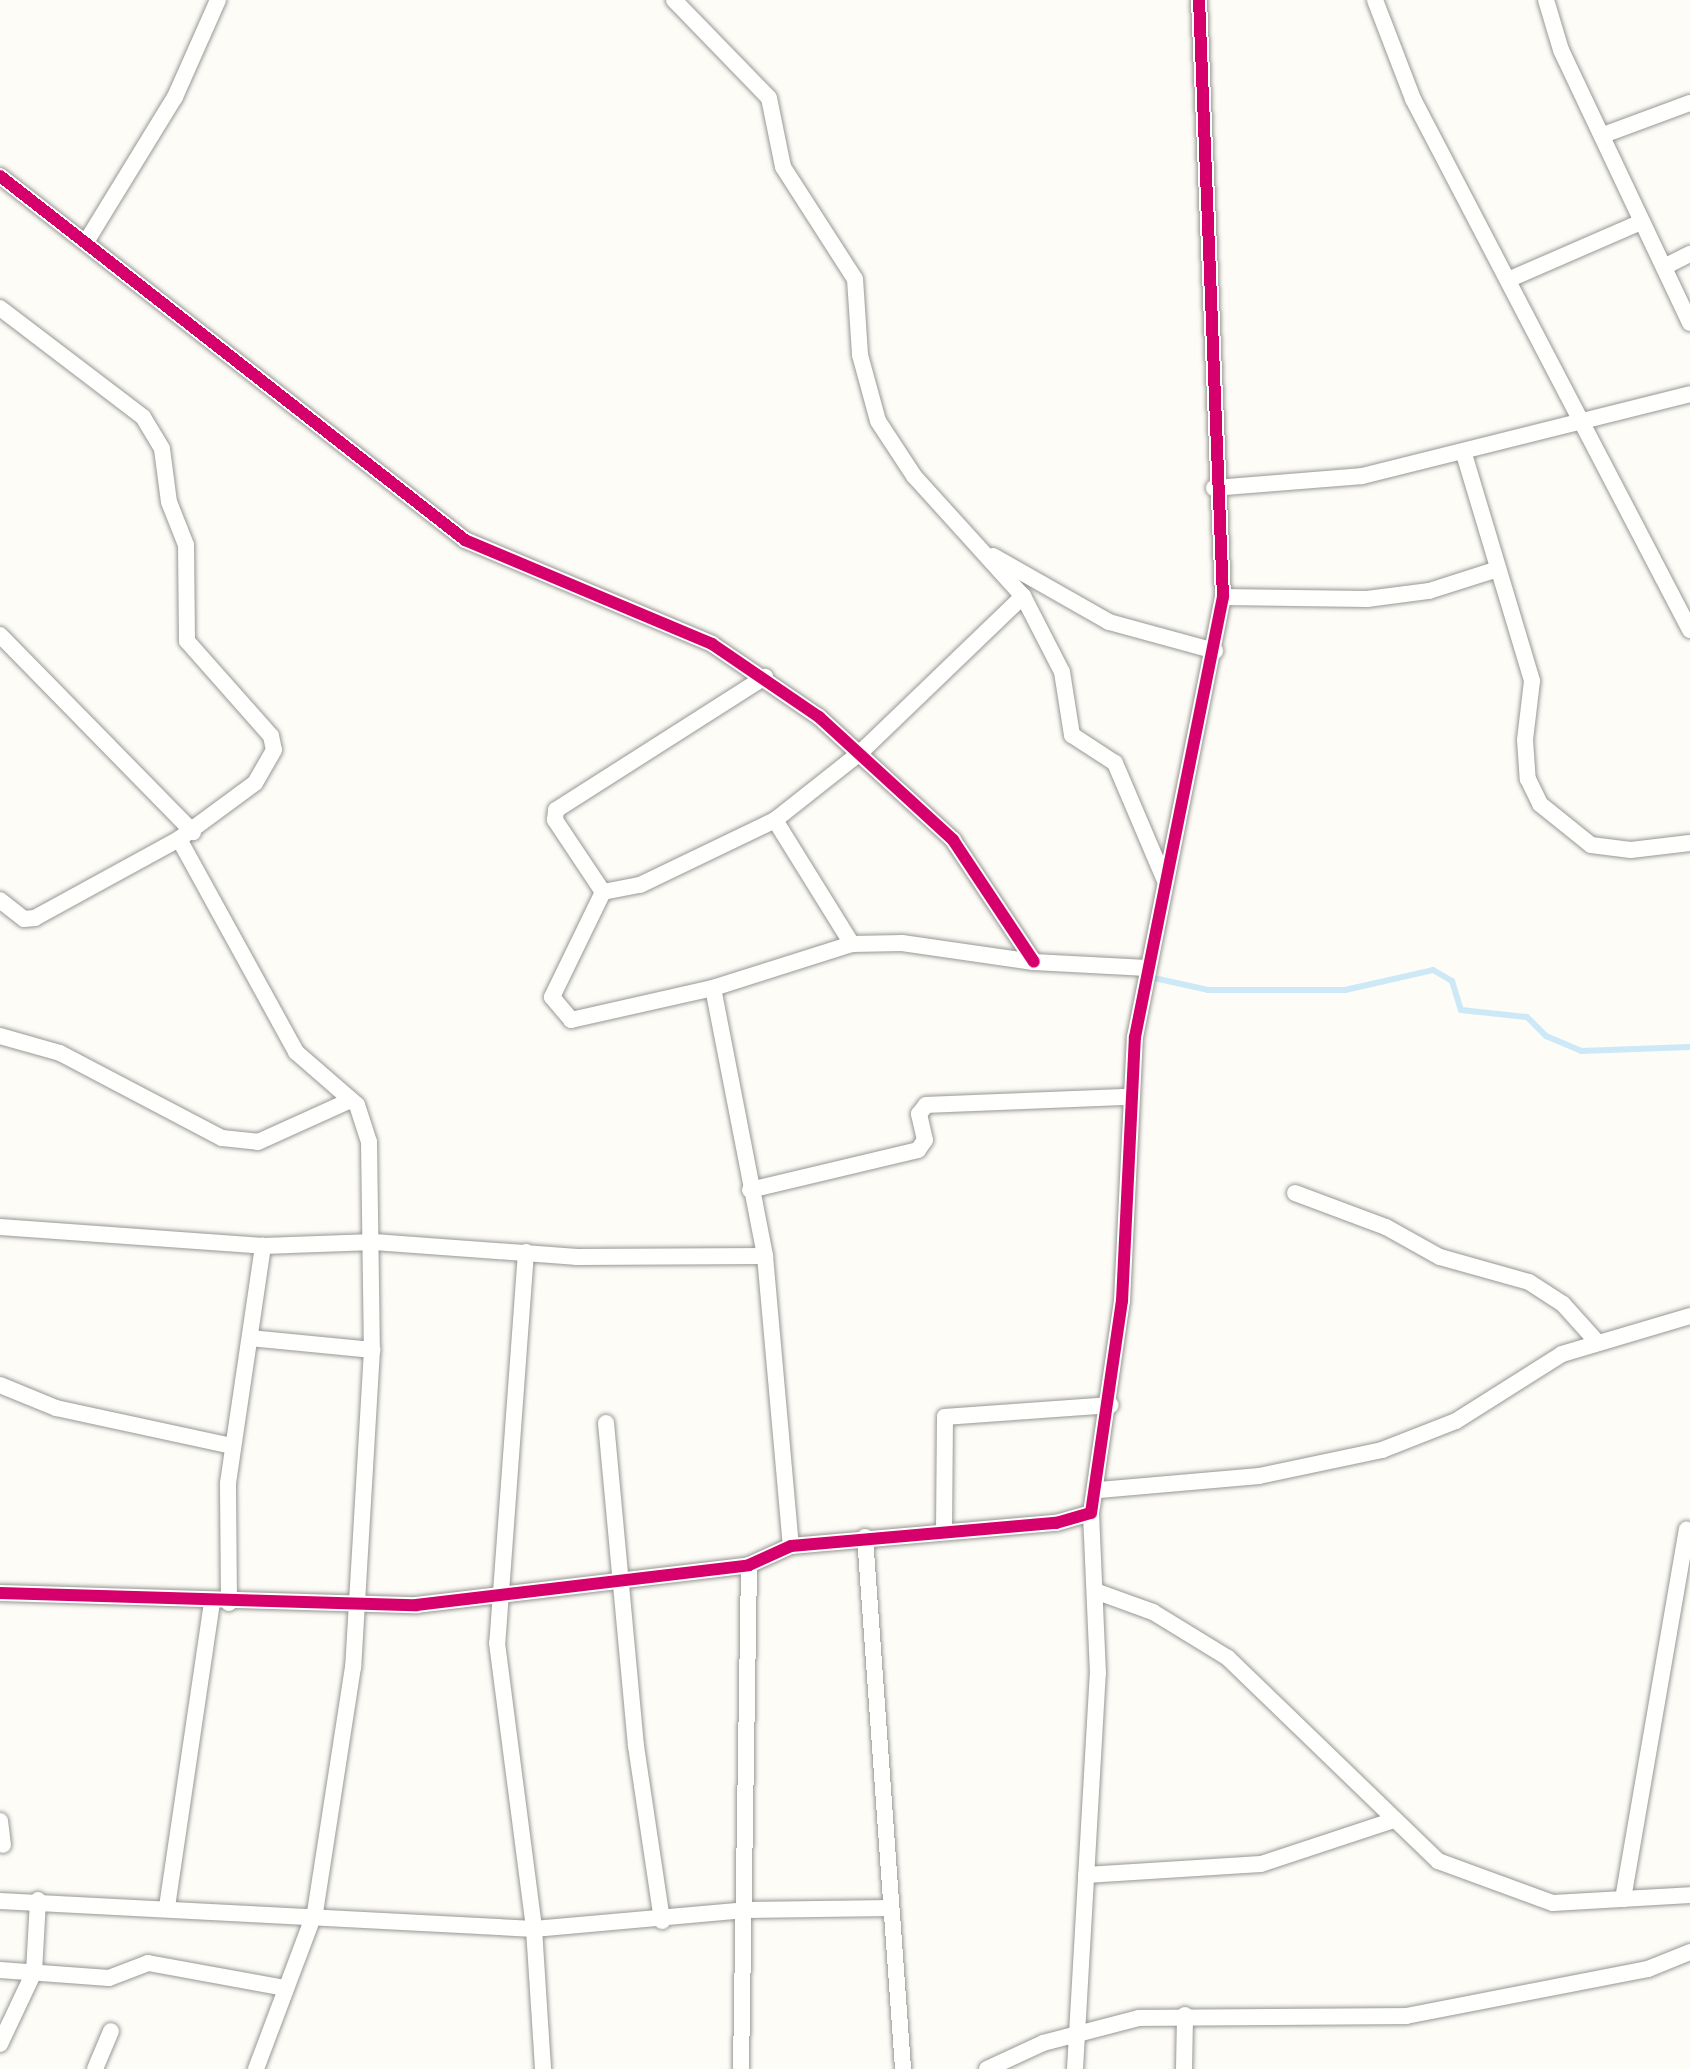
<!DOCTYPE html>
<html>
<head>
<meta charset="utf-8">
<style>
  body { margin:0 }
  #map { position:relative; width:1690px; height:2069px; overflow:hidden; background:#fdfcf7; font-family:"Zilla Slab",serif }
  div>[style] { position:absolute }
  .stream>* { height:6px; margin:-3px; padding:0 3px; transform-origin:3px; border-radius:3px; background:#cde8f7 }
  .roads { filter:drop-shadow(0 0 2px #979795) drop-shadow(0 0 2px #979795) }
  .minor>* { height:16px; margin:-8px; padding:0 8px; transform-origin:8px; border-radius:8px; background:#fffffe }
  .cycleway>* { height:12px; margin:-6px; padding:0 6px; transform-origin:6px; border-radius:6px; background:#d6006c }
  span { translate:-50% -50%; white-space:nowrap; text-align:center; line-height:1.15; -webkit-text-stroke:8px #fff; paint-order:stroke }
</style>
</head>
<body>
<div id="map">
  <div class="stream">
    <div style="left:1154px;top:978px;width:55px;rotate:12.5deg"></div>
    <div style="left:1208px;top:990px;width:137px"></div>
    <div style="left:1345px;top:990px;width:90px;rotate:-12.8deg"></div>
    <div style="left:1433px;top:970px;width:22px;rotate:30deg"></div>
    <div style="left:1452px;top:981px;width:30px;rotate:73deg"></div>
    <div style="left:1461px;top:1010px;width:66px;rotate:6.1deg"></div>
    <div style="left:1527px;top:1017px;width:27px;rotate:45deg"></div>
    <div style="left:1546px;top:1036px;width:38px;rotate:23deg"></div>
    <div style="left:1581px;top:1051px;width:109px;rotate:-2.1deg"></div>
  </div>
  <div class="roads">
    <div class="minor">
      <div style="left:674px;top:0;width:136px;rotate:45.9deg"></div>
      <div style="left:769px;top:98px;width:70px;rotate:78.5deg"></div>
      <div style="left:783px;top:167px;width:133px;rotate:57.3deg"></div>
      <div style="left:855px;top:279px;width:76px;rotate:86.2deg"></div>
      <div style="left:860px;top:355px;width:68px;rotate:74.7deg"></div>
      <div style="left:878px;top:421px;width:66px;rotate:56.8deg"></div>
      <div style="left:914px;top:476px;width:162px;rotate:47.8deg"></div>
      <div style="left:1023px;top:596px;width:85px;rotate:62.8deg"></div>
      <div style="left:1062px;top:672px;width:64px;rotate:81deg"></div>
      <div style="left:1072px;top:735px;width:51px;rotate:33.1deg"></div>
      <div style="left:1115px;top:763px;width:128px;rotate:67deg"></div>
      <div style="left:1375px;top:0;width:106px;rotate:69deg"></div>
      <div style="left:1413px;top:99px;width:599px;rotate:62.45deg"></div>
      <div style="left:1546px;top:0;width:52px;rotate:73.3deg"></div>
      <div style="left:1561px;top:50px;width:302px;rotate:64.7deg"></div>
      <div style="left:1606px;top:134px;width:90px;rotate:-20.3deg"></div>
      <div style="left:0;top:176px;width:591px;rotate:38.05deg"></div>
      <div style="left:465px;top:540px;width:268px;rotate:22.8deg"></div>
      <div style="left:712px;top:644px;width:130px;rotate:34.3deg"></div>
      <div style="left:819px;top:717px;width:182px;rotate:42.5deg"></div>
      <div style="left:953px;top:840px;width:146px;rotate:56.4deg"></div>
      <div style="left:86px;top:242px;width:170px;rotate:-58.5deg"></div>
      <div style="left:175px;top:97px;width:106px;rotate:-66.1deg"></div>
      <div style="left:1664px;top:267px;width:29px;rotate:-27deg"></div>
      <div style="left:1510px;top:279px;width:143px;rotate:-23.5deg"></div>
      <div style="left:0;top:308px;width:180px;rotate:37.3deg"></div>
      <div style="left:143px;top:417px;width:37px;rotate:59deg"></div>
      <div style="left:162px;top:449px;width:53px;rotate:82.5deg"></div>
      <div style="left:169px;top:502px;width:46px;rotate:68.4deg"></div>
      <div style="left:186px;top:545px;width:96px;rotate:89.4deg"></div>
      <div style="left:187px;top:641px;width:127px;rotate:48.5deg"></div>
      <div style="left:271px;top:736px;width:14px;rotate:78deg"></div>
      <div style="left:274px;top:750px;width:38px;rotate:120deg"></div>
      <div style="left:255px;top:783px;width:94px;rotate:143.6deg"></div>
      <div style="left:179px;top:839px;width:164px;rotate:151.3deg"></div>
      <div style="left:35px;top:918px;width:11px;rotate:175deg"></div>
      <div style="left:24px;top:919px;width:31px;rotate:-142deg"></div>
      <div style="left:1464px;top:454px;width:237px;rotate:73.3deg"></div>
      <div style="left:1532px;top:681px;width:59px;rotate:96.8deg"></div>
      <div style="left:1525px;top:740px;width:39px;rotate:86deg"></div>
      <div style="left:1528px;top:779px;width:28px;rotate:64deg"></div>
      <div style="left:1540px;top:804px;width:65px;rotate:38.8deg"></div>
      <div style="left:1591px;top:845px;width:40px;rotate:7.1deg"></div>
      <div style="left:1631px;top:850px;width:59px;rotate:-6.8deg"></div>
      <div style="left:1214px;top:488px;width:148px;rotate:-4.6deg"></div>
      <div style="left:1362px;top:476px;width:338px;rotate:-14deg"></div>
      <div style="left:993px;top:556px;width:133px;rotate:29.6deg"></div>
      <div style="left:1109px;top:622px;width:110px;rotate:15.3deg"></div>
      <div style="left:1223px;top:597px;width:144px;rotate:0.8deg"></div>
      <div style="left:1367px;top:599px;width:63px;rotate:-7.4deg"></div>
      <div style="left:1429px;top:591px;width:72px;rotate:-17.7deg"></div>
      <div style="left:0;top:635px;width:276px;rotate:45.6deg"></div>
      <div style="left:775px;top:820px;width:146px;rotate:58.2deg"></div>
      <div style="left:179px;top:839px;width:243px;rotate:61.2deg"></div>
      <div style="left:296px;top:1052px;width:81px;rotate:41deg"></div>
      <div style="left:357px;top:1105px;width:39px;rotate:72deg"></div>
      <div style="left:369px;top:1142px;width:208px;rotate:89.2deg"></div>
      <div style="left:372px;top:1350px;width:318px;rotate:93.4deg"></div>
      <div style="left:353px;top:1667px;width:248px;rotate:98.8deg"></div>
      <div style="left:315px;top:1912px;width:168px;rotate:110.6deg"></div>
      <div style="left:603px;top:892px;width:117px;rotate:115.9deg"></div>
      <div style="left:552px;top:997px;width:30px;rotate:50deg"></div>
      <div style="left:571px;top:1020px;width:146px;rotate:-12.7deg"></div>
      <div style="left:713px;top:988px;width:146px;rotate:-17.6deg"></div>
      <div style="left:852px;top:944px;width:50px;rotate:-1.1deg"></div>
      <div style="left:902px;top:943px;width:133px;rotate:8.2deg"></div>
      <div style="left:1034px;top:962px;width:113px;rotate:3deg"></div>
      <div style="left:603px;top:892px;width:38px;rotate:-11deg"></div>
      <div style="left:640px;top:885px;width:150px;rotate:-25.7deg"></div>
      <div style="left:775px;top:820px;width:110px;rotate:-38.3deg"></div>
      <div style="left:861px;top:752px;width:225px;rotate:-43.9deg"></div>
      <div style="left:603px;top:892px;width:87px;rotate:-123.7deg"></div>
      <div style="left:555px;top:820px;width:10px;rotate:-84deg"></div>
      <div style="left:556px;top:810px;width:248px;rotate:-32.5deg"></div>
      <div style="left:713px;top:988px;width:273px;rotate:79deg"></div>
      <div style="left:765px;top:1256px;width:291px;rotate:84.9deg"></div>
      <div style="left:0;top:1036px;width:62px;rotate:15.8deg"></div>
      <div style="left:60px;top:1053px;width:183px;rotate:27.7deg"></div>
      <div style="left:222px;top:1138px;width:36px;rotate:6deg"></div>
      <div style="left:258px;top:1142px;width:102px;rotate:-24.3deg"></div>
      <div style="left:750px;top:1190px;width:173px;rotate:-13.4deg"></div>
      <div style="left:918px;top:1150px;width:12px;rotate:-55deg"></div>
      <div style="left:925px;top:1140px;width:27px;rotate:-103deg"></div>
      <div style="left:919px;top:1114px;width:11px;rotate:-52deg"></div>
      <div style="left:926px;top:1105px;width:202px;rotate:-2.3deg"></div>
      <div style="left:1295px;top:1193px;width:97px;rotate:20.5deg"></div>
      <div style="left:1386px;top:1227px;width:62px;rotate:29.1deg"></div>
      <div style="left:1440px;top:1257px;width:92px;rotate:15.7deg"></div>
      <div style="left:1529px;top:1282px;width:40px;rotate:32.9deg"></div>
      <div style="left:1563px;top:1304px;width:52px;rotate:48.1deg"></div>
      <div style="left:0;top:1227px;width:264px;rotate:4.1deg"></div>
      <div style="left:263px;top:1246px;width:111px;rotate:-2.1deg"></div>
      <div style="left:374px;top:1242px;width:204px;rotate:4.2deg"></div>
      <div style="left:577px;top:1257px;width:188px;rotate:-0.3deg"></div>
      <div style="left:526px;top:1252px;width:392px;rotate:94.2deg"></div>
      <div style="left:497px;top:1643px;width:288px;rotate:82.6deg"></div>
      <div style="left:534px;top:1929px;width:140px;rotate:86.3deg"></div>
      <div style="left:250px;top:1338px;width:123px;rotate:5.6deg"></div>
      <div style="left:0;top:1385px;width:61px;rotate:22.3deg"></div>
      <div style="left:56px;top:1408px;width:180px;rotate:12.2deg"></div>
      <div style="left:606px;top:1423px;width:324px;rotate:84.7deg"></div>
      <div style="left:636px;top:1746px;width:177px;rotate:81.5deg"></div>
      <div style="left:1099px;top:1490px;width:161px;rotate:-5deg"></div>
      <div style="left:1259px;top:1476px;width:126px;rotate:-11.9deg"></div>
      <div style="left:1382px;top:1450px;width:79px;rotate:-21.4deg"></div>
      <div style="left:1456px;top:1421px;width:125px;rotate:-32.3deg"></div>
      <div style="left:1562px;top:1354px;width:134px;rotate:-16.5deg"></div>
      <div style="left:944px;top:1531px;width:114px;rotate:-89.5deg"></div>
      <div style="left:945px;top:1417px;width:166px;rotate:-4.1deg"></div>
      <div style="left:865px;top:1537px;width:533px;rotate:85.91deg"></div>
      <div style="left:1095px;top:1591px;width:62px;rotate:19.9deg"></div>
      <div style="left:1153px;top:1612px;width:88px;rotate:31.5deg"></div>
      <div style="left:1228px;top:1658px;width:292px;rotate:44deg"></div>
      <div style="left:1438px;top:1861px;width:122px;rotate:20.1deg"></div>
      <div style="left:1553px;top:1903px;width:137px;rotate:-3.3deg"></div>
      <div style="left:0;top:1593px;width:416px;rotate:1.7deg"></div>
      <div style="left:416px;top:1605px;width:335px;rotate:-6.8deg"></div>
      <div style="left:749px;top:1565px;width:46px;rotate:-24.3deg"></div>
      <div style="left:791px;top:1546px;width:266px;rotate:-5deg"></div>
      <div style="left:1056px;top:1523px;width:36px;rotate:-16deg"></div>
      <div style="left:1091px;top:1513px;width:214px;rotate:-81.7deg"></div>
      <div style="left:1122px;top:1301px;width:264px;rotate:-87.2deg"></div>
      <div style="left:1135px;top:1037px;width:449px;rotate:-78.7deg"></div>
      <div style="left:1223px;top:597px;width:597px;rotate:-92.3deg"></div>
      <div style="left:229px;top:1603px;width:120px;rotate:-90.5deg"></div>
      <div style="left:228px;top:1483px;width:240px;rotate:-81.6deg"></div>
      <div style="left:0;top:1821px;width:24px;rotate:83deg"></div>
      <div style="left:1086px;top:1875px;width:175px;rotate:-3.6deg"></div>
      <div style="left:1261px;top:1864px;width:137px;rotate:-18.3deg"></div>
      <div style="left:1623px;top:1899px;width:375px;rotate:-80.2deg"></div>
      <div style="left:0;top:1901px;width:535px;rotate:3deg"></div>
      <div style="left:534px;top:1929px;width:212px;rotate:-5.1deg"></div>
      <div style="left:745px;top:1910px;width:146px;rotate:-0.8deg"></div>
      <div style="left:167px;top:1907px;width:308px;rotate:-81.6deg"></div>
      <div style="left:0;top:1970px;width:109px;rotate:4.2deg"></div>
      <div style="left:109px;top:1978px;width:42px;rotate:-21deg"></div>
      <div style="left:148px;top:1963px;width:140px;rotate:10.3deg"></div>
      <div style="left:0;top:2044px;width:80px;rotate:-64.7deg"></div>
      <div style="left:34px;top:1972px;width:72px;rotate:-86.8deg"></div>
      <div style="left:95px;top:2069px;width:41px;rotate:-67.2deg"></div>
      <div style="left:741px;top:2069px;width:504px;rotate:-89.09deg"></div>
      <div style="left:987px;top:2069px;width:62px;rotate:-24.9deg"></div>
      <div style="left:1043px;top:2043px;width:99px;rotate:-14.6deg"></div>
      <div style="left:1139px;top:2018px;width:267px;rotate:-0.4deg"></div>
      <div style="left:1406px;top:2016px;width:247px;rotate:-11deg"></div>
      <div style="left:1648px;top:1969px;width:45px;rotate:-22deg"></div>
      <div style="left:1075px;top:2069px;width:396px;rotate:-86.7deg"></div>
      <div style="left:1098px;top:1674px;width:161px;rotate:-92.5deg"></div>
      <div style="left:1184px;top:2069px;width:54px;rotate:-88.9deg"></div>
    </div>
  </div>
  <div class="cycleway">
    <div style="left:0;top:176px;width:591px;rotate:38.05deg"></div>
    <div style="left:465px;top:540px;width:268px;rotate:22.8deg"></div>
    <div style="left:712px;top:644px;width:130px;rotate:34.3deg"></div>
    <div style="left:819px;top:717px;width:182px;rotate:42.5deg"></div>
    <div style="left:953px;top:840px;width:146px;rotate:56.4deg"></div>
    <div style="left:0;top:1593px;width:416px;rotate:1.7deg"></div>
    <div style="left:416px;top:1605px;width:335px;rotate:-6.8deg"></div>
    <div style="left:749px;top:1565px;width:46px;rotate:-24.3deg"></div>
    <div style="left:791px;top:1546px;width:266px;rotate:-5deg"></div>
    <div style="left:1056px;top:1523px;width:36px;rotate:-16deg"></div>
    <div style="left:1091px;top:1513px;width:214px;rotate:-81.7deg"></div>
    <div style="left:1122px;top:1301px;width:264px;rotate:-87.2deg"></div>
    <div style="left:1135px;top:1037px;width:449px;rotate:-78.7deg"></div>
    <div style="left:1223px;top:597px;width:597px;rotate:-92.3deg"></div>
  </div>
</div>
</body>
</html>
